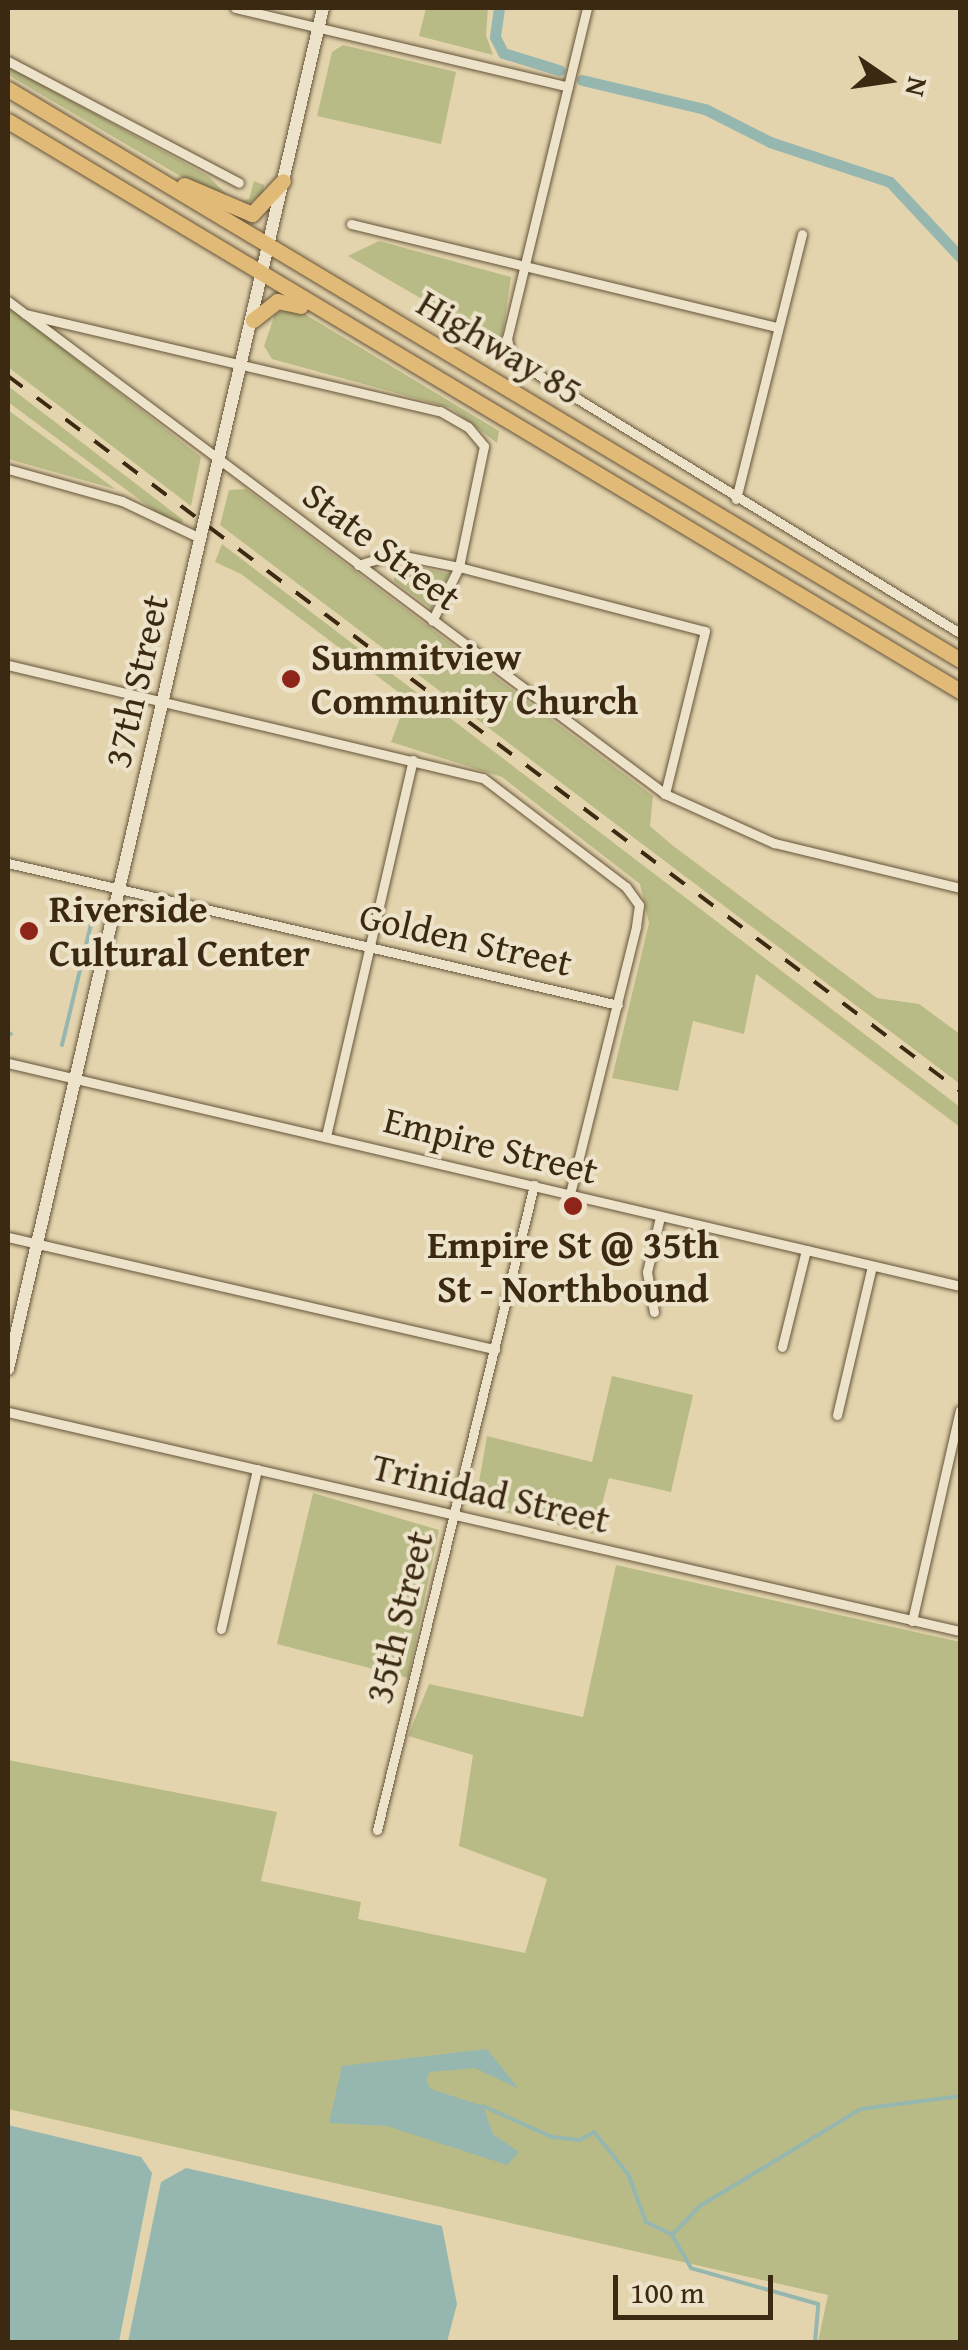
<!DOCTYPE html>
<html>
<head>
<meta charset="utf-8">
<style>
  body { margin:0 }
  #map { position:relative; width:968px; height:2350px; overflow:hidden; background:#e3d4ae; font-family:"Gentium Book Plus",serif }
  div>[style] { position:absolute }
  .green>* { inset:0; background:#b9bb86 }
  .water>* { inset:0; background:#96b7b0 }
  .stream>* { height:4px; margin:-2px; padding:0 2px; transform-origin:2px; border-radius:2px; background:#96b7b0 }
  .canal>* { height:11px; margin:-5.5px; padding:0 5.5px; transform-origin:5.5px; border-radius:5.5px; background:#96b7b0 }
  .roads { filter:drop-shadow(0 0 2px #665439) drop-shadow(0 0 2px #665439) }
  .minor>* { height:9px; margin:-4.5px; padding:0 4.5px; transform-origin:4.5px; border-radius:4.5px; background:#ede3ca }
  .secondary>* { height:12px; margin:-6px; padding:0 6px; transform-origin:6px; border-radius:6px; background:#ede3ca }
  .trunk>* { height:15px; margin:-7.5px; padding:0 7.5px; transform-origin:7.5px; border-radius:7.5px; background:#e2ba77 }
  .rail>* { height:4px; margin-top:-2px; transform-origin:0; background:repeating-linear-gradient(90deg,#3c2912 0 18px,transparent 0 36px) }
  .dots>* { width:28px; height:28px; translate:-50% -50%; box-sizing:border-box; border:5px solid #ede3ca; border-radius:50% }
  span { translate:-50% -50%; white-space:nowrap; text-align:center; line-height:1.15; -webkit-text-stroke:8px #ede3ca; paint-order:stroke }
  .street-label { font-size:38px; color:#3c2912 }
  .poi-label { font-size:38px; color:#3c2912; font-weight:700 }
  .left { translate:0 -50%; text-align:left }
  .frame { position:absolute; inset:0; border:10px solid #3c2912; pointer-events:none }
  .north { position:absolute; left:838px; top:30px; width:100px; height:100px; -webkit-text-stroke:8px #ede3ca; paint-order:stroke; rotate:103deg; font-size:28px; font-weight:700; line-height:40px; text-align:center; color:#3c2912 }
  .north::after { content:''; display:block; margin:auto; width:35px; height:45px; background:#3c2912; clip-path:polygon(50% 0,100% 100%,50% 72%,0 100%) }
  .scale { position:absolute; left:613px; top:2275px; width:160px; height:45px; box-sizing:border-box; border:5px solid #3c2912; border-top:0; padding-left:12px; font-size:30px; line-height:35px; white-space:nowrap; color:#3c2912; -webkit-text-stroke:8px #ede3ca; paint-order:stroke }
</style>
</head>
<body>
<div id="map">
  <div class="green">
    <div style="clip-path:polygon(426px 8px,488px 8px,486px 35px,493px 55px,419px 36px)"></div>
    <div style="clip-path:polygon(343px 45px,456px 72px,441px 144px,317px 116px,332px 52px)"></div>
    <div style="clip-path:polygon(8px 66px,208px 176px,234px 202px,249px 199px,254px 181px,264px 185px,263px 193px,248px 204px,221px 200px,8px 75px)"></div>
    <div style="clip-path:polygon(379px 241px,511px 277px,501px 345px,348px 256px)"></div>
    <div style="clip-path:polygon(8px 306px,201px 457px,191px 506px,8px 367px)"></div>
    <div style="clip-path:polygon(293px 307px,499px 431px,497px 443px,451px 408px,272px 359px,264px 346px,275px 314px)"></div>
    <div style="clip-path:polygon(8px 386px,182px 519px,183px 523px,167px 520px,8px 402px)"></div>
    <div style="clip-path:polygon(8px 410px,115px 489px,8px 459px)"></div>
    <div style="clip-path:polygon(246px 489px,653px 796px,650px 826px,672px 845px,877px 998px,919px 1004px,960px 1034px,960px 1084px,220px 525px,229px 490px)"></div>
    <div style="clip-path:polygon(222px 544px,960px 1107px,960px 1127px,756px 974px,744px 1034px,693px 1021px,678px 1091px,612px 1078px,649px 923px,640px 884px,502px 777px,391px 742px,401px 715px,397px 691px,241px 574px,215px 562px)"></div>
    <div style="clip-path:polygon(415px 566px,449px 574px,432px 609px,394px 581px,394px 569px)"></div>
    <div style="clip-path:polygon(612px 1376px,693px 1395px,671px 1492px,609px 1478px,594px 1534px,475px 1505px,487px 1436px,592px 1462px)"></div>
    <div style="clip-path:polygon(313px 1493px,439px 1530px,408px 1678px,277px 1644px)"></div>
    <div style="clip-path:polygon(616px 1565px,960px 1642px,960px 2342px,818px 2342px,828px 2295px,8px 2109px,8px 1760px,277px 1812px,261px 1881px,361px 1902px,358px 1919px,525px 1953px,547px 1879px,459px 1846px,473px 1755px,408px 1736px,429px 1684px,583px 1717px)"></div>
  </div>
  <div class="water">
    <div style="clip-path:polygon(487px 2049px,519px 2089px,475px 2068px,430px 2072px,426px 2080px,431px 2089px,483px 2106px,493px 2134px,519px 2152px,507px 2165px,387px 2126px,329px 2123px,342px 2066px)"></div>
    <div style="clip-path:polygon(8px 2125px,141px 2157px,152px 2173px,119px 2342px,8px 2342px)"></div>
    <div style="clip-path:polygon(186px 2168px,442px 2226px,457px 2304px,447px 2342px,128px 2342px,161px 2182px)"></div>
  </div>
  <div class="stream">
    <div style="left:8px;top:1033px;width:3px;rotate:18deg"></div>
    <div style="left:62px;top:1045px;width:124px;rotate:-76.5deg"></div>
    <div style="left:483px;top:2106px;width:76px;rotate:24.2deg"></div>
    <div style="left:552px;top:2137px;width:28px;rotate:6deg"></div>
    <div style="left:580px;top:2140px;width:16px;rotate:-30deg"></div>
    <div style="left:594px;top:2132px;width:54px;rotate:51deg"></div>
    <div style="left:628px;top:2174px;width:51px;rotate:69.4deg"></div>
    <div style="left:646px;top:2222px;width:28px;rotate:26deg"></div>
    <div style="left:815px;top:2342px;width:38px;rotate:-85deg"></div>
    <div style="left:818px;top:2304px;width:132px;rotate:-164.2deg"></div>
    <div style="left:691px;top:2268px;width:38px;rotate:-120deg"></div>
    <div style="left:672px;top:2235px;width:40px;rotate:-46deg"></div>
    <div style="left:700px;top:2206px;width:188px;rotate:-31.1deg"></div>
    <div style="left:861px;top:2109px;width:100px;rotate:-7.5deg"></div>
  </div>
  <div class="canal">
    <div style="left:499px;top:8px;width:29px;rotate:98deg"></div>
    <div style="left:495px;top:37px;width:18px;rotate:63deg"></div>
    <div style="left:503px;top:53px;width:59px;rotate:16.9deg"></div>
    <div style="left:582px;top:80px;width:126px;rotate:13.3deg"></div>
    <div style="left:705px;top:109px;width:73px;rotate:26.9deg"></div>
    <div style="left:770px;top:142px;width:126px;rotate:18.4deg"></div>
    <div style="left:890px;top:182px;width:103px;rotate:47deg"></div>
  </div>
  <div class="roads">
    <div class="minor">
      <div style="left:235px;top:8px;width:342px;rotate:13.3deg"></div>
      <div style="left:587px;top:8px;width:340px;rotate:103.6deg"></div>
      <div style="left:507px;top:338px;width:20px;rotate:79deg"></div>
      <div style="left:511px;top:358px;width:527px;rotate:31.49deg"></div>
      <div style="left:8px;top:61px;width:261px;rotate:27.8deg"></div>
      <div style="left:351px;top:224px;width:437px;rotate:13.6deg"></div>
      <div style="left:8px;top:301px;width:821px;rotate:36.88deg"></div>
      <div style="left:665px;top:794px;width:120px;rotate:24.2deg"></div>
      <div style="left:774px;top:843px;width:191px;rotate:13.6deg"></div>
      <div style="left:25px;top:314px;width:426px;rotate:13.2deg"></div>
      <div style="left:440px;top:411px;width:32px;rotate:30deg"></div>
      <div style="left:468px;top:427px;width:25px;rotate:50deg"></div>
      <div style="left:484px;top:446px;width:124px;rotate:101.7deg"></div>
      <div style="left:459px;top:567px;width:60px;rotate:116.6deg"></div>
      <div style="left:8px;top:469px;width:118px;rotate:15.7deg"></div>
      <div style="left:122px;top:501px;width:86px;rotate:25.4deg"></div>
      <div style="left:736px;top:499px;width:273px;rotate:-76deg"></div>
      <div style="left:358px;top:565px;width:38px;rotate:-17deg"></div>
      <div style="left:394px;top:554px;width:66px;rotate:11.3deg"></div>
      <div style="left:459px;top:567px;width:254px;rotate:14.6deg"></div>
      <div style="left:705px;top:631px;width:168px;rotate:103.8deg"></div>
      <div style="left:8px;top:665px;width:488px;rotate:13.4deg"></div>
      <div style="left:483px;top:778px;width:180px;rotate:37.3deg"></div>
      <div style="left:626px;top:887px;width:22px;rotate:54deg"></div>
      <div style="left:639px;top:905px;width:22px;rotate:98deg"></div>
      <div style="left:636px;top:927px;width:275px;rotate:103.9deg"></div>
      <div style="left:8px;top:863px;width:626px;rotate:13.1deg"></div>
      <div style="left:8px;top:1063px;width:978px;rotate:13.18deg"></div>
      <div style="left:326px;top:1136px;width:386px;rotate:-77deg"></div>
      <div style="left:8px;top:1237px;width:500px;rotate:13deg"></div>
      <div style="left:654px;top:1312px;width:41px;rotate:-99.9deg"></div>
      <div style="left:647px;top:1272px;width:57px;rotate:-76.7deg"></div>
      <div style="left:782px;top:1347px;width:100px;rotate:-76.1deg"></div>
      <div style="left:8px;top:1412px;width:977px;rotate:12.96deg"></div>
      <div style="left:837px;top:1415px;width:153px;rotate:-76.8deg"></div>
      <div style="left:912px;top:1621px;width:216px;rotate:-77.2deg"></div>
      <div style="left:221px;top:1629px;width:164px;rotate:-77.3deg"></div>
      <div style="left:377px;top:1830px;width:664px;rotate:-76.32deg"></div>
    </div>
    <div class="secondary">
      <div style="left:8px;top:1369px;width:1397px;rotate:-76.97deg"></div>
    </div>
    <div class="trunk">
      <div style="left:8px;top:89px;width:1110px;rotate:30.95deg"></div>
      <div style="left:8px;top:121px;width:1110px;rotate:30.91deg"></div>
      <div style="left:184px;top:185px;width:74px;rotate:23.1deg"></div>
      <div style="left:252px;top:214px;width:45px;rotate:-46.8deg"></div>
      <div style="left:253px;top:320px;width:31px;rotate:-38deg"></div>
      <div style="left:277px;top:301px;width:24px;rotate:12deg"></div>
    </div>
  </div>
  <div class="rail">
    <div style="left:8px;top:376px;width:1191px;rotate:36.91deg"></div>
  </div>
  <div class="dots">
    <div style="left:291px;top:679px;background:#8f2418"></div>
    <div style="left:29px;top:931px;background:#8f2418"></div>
    <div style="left:573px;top:1206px;background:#8f2418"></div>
  </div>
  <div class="street-label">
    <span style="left:500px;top:347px;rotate:31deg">Highway 85</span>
    <span style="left:382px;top:546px;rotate:37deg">State Street</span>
    <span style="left:136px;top:681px;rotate:-77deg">37th Street</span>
    <span style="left:466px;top:939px;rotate:13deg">Golden Street</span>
    <span style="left:491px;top:1145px;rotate:14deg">Empire Street</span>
    <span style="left:491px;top:1493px;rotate:13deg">Trinidad Street</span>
    <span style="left:399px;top:1617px;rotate:-76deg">35th Street</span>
  </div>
  <div class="poi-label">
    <span class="left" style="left:311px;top:679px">Summitview<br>Community Church</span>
    <span class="left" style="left:49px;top:931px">Riverside<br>Cultural Center</span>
    <span style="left:573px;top:1267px">Empire St @ 35th<br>St - Northbound</span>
  </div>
  <div class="frame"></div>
  <div class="north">N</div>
  <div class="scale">100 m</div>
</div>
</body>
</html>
